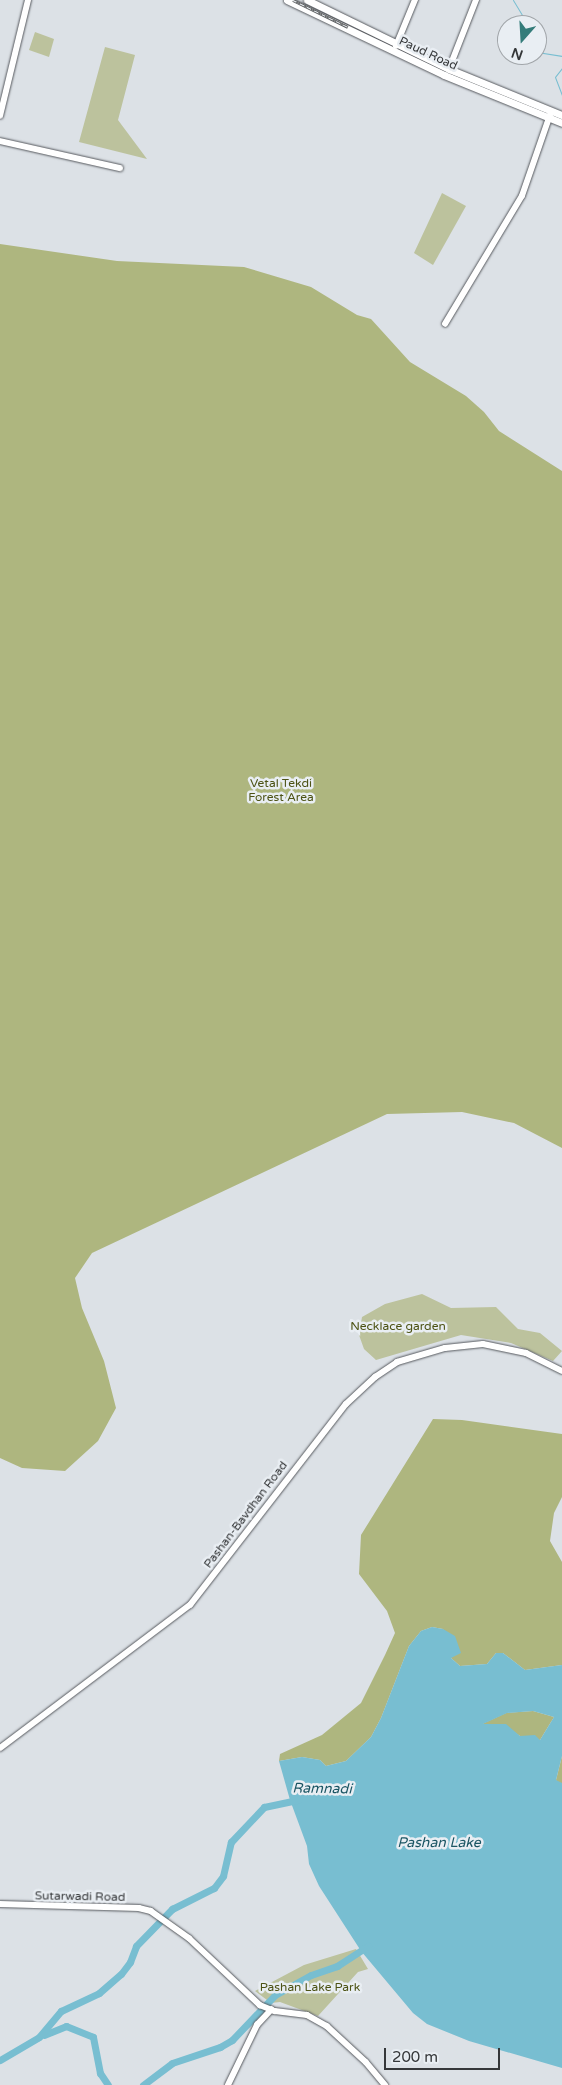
<!DOCTYPE html>
<html>
<head>
<meta charset="utf-8">
<style>
  body { margin:0 }
  #map { position:relative; width:562px; height:2085px; overflow:hidden; background:#dce1e6; font-family:"Varela Round",sans-serif }
  div>[style] { position:absolute }
  .green>* { inset:0; background:#bcc29d }
  .forest>* { inset:0; background:#aeb67f }
  .water>* { inset:0; background:#78bed1 }
  .stream>* { height:1px; margin:-0.5px; padding:0 0.5px; transform-origin:0.5px; border-radius:0.5px; background:#78bed1 }
  .river>* { height:7px; margin:-3.5px; padding:0 3.5px; transform-origin:3.5px; border-radius:3.5px; background:#78bed1 }
  .roads { filter:drop-shadow(0 0 1px #56595e) drop-shadow(0 0 1px #56595e) }
  .tertiary>* { height:5.5px; margin:-2.75px; padding:0 2.75px; transform-origin:2.75px; border-radius:2.75px; background:#fff }
  .secondary>* { height:6px; margin:-3px; padding:0 3px; transform-origin:3px; border-radius:3px; background:#fff }
  .primary>* { height:7px; margin:-3.5px; padding:0 3.5px; transform-origin:3.5px; border-radius:3.5px; background:#fff }
  .rail>* { height:3px; margin-top:-1.5px; transform-origin:0; background:repeating-linear-gradient(90deg,#e9eef3 0 4px,#5c5f61 0 8px); box-sizing:border-box; border-block:1px solid #5c5f61 }
  span { translate:-50% -50%; white-space:nowrap; text-align:center; line-height:1.15; -webkit-text-stroke:5px #e9eef3; paint-order:stroke }
  .street-label { font-size:12px; color:#353739 }
  .park-label { font-size:12px; color:#4d5315 }
  .water-label { font-size:14px; color:#1a5563; font-style:italic }
  .north { position:absolute; left:497px; top:15px; width:50px; height:50px; box-sizing:border-box; background:#e9eef3; border:1px solid #a1a5a9; border-radius:50%; rotate:199deg; font-size:14px; font-weight:700; line-height:20px; text-align:center; color:#353739 }
  .north::after { content:''; display:block; margin:auto; width:18px; height:22px; background:#347c7a; clip-path:polygon(50% 0,100% 100%,50% 72%,0 100%) }
  .scale { position:absolute; left:384px; top:2048px; width:116px; height:22px; box-sizing:border-box; border:2px solid #353739; border-top:0; padding-left:6px; font-size:15px; line-height:18px; white-space:nowrap; color:#353739; -webkit-text-stroke:4px #e9eef3; paint-order:stroke }
</style>
</head>
<body>
<div id="map">
  <div class="green">
    <div style="clip-path:polygon(35px 32px,54px 39px,49px 57px,29px 50px)"></div>
    <div style="clip-path:polygon(105px 47px,135px 55px,118px 120px,147px 159px,79px 142px)"></div>
    <div style="clip-path:polygon(442px 193px,466px 206px,433px 265px,414px 253px)"></div>
    <div style="clip-path:polygon(422px 1294px,451px 1308px,496px 1307px,518px 1329px,540px 1333px,562px 1351px,553px 1361px,511px 1343px,461px 1335px,376px 1360px,364px 1349px,359px 1335px,362px 1317px,385px 1304px)"></div>
    <div style="clip-path:polygon(356px 1949px,368px 1969px,358px 1972px,318px 2016px,280px 2002px,271px 2003px,255px 1991px,304px 1965px)"></div>
  </div>
  <div class="forest">
    <div style="clip-path:polygon(0 244px,117px 261px,244px 267px,311px 287px,357px 315px,371px 319px,410px 362px,466px 396px,484px 412px,499px 431px,562px 471px,562px 1148px,514px 1123px,462px 1112px,387px 1114px,92px 1253px,75px 1278px,82px 1308px,104px 1361px,116px 1408px,98px 1441px,65px 1471px,22px 1468px,0 1458px)"></div>
    <div style="clip-path:polygon(433px 1419px,462px 1420px,562px 1434px,562px 1497px,554px 1513px,550px 1541px,562px 1562px,562px 1665px,525px 1670px,503px 1653px,496px 1653px,487px 1664px,460px 1666px,451px 1658px,443px 1629px,432px 1627px,421px 1631px,409px 1646px,381px 1718px,371px 1737px,346px 1761px,326px 1766px,320px 1760px,302px 1757px,279px 1761px,280px 1754px,322px 1735px,361px 1703px,385px 1655px,395px 1633px,387px 1611px,359px 1574px,361px 1535px)"></div>
    <div style="clip-path:polygon(533px 1711px,554px 1717px,540px 1740px,520px 1736px,508px 1728px,482px 1724px,506px 1713px)"></div>
    <div style="clip-path:polygon(562px 1756px,562px 1783px,557px 1783px,556px 1780px)"></div>
  </div>
  <div class="water">
    <div style="clip-path:polygon(evenodd,432px 1627px,443px 1629px,455px 1636px,461px 1653px,451px 1658px,460px 1666px,487px 1664px,496px 1653px,503px 1653px,525px 1670px,562px 1665px,562px 1756px,556px 1780px,562px 1783px,562px 2068px,469px 2041px,427px 2024px,413px 2013px,361px 1951px,319px 1886px,309px 1864px,307px 1846px,290px 1800px,279px 1761px,302px 1757px,320px 1760px,326px 1766px,346px 1761px,371px 1737px,381px 1718px,409px 1646px,421px 1631px,432px 1627px,533px 1711px,554px 1717px,540px 1740px,535px 1735px,520px 1736px,506px 1724px,483px 1724px,507px 1713px,533px 1711px)"></div>
  </div>
  <div class="stream">
    <div style="left:513px;top:0;width:29px;rotate:59deg"></div>
    <div style="left:537px;top:52px;width:25px;rotate:9deg"></div>
    <div style="left:562px;top:68px;width:11px;rotate:128deg"></div>
    <div style="left:555px;top:77px;width:19px;rotate:69deg"></div>
  </div>
  <div class="river">
    <div style="left:44px;top:2035px;width:24px;rotate:-22deg"></div>
    <div style="left:66px;top:2026px;width:29px;rotate:22deg"></div>
    <div style="left:93px;top:2037px;width:37px;rotate:79deg"></div>
    <div style="left:100px;top:2073px;width:14px;rotate:56deg"></div>
    <div style="left:0;top:2060px;width:45px;rotate:-30.5deg"></div>
    <div style="left:39px;top:2037px;width:34px;rotate:-50deg"></div>
    <div style="left:61px;top:2011px;width:42px;rotate:-25.3deg"></div>
    <div style="left:99px;top:1993px;width:29px;rotate:-41deg"></div>
    <div style="left:121px;top:1974px;width:15px;rotate:-53deg"></div>
    <div style="left:130px;top:1962px;width:17px;rotate:-69deg"></div>
    <div style="left:136px;top:1946px;width:52px;rotate:-45.8deg"></div>
    <div style="left:172px;top:1909px;width:47px;rotate:-26.6deg"></div>
    <div style="left:214px;top:1888px;width:15px;rotate:-53deg"></div>
    <div style="left:223px;top:1876px;width:35px;rotate:-77deg"></div>
    <div style="left:231px;top:1842px;width:48px;rotate:-46.7deg"></div>
    <div style="left:264px;top:1807px;width:35px;rotate:-12deg"></div>
    <div style="left:143px;top:2085px;width:36px;rotate:-37deg"></div>
    <div style="left:172px;top:2063px;width:51px;rotate:-18.4deg"></div>
    <div style="left:220px;top:2047px;width:14px;rotate:-30deg"></div>
    <div style="left:232px;top:2040px;width:62px;rotate:-46.3deg"></div>
    <div style="left:275px;top:1995px;width:41px;rotate:-29.1deg"></div>
    <div style="left:311px;top:1975px;width:28px;rotate:-19deg"></div>
    <div style="left:337px;top:1966px;width:37px;rotate:-33deg"></div>
  </div>
  <div class="roads">
    <div class="tertiary">
      <div style="left:396px;top:46px;width:50px;rotate:-67.6deg"></div>
      <div style="left:449px;top:69px;width:74px;rotate:-68.6deg"></div>
      <div style="left:0;top:116px;width:119px;rotate:-76.4deg"></div>
      <div style="left:0;top:141px;width:123px;rotate:12.7deg"></div>
      <div style="left:445px;top:324px;width:149px;rotate:-59deg"></div>
      <div style="left:522px;top:196px;width:86px;rotate:-70.9deg"></div>
      <div style="left:0;top:1904px;width:139px;rotate:1.6deg"></div>
      <div style="left:139px;top:1908px;width:12px;rotate:14deg"></div>
      <div style="left:151px;top:1911px;width:47px;rotate:35.4deg"></div>
      <div style="left:189px;top:1938px;width:98px;rotate:43.3deg"></div>
      <div style="left:260px;top:2005px;width:16px;rotate:22deg"></div>
      <div style="left:275px;top:2011px;width:32px;rotate:7deg"></div>
      <div style="left:307px;top:2015px;width:23px;rotate:29deg"></div>
      <div style="left:327px;top:2026px;width:53px;rotate:42.7deg"></div>
      <div style="left:366px;top:2062px;width:30px;rotate:50deg"></div>
      <div style="left:228px;top:2085px;width:67px;rotate:-64.2deg"></div>
      <div style="left:257px;top:2025px;width:21px;rotate:-47deg"></div>
    </div>
    <div class="secondary">
      <div style="left:0;top:1748px;width:238px;rotate:-37deg"></div>
      <div style="left:190px;top:1605px;width:254px;rotate:-52.2deg"></div>
      <div style="left:346px;top:1404px;width:40px;rotate:-43deg"></div>
      <div style="left:375px;top:1377px;width:27px;rotate:-34deg"></div>
      <div style="left:397px;top:1362px;width:50px;rotate:-16.3deg"></div>
      <div style="left:445px;top:1348px;width:38px;rotate:-6deg"></div>
      <div style="left:483px;top:1344px;width:44px;rotate:11.8deg"></div>
      <div style="left:526px;top:1353px;width:40px;rotate:26.6deg"></div>
    </div>
    <div class="primary">
      <div style="left:287px;top:0;width:174px;rotate:25.5deg"></div>
      <div style="left:444px;top:75px;width:127px;rotate:22.1deg"></div>
      <div style="left:307px;top:0;width:158px;rotate:25.9deg"></div>
      <div style="left:449px;top:69px;width:122px;rotate:22.2deg"></div>
    </div>
  </div>
  <div class="rail">
    <div style="left:293px;top:0;width:61px;rotate:26.1deg"></div>
  </div>
  <div class="street-label">
    <span style="left:428px;top:54px;rotate:25deg">Paud Road</span>
    <span style="left:246px;top:1515px;rotate:-53deg">Pashan-Bavdhan Road</span>
    <span style="left:80px;top:1897px;rotate:1deg">Sutarwadi Road</span>
  </div>
  <div class="park-label">
    <span style="left:281px;top:791px">Vetal Tekdi<br>Forest Area</span>
    <span style="left:398px;top:1327px">Necklace garden</span>
    <span style="left:310px;top:1988px">Pashan Lake Park</span>
  </div>
  <div class="water-label">
    <span style="left:322px;top:1789px;rotate:1deg">Ramnadi</span>
    <span style="left:439px;top:1843px">Pashan Lake</span>
  </div>
  <div class="north">N</div>
  <div class="scale">200 m</div>
</div>
</body>
</html>
